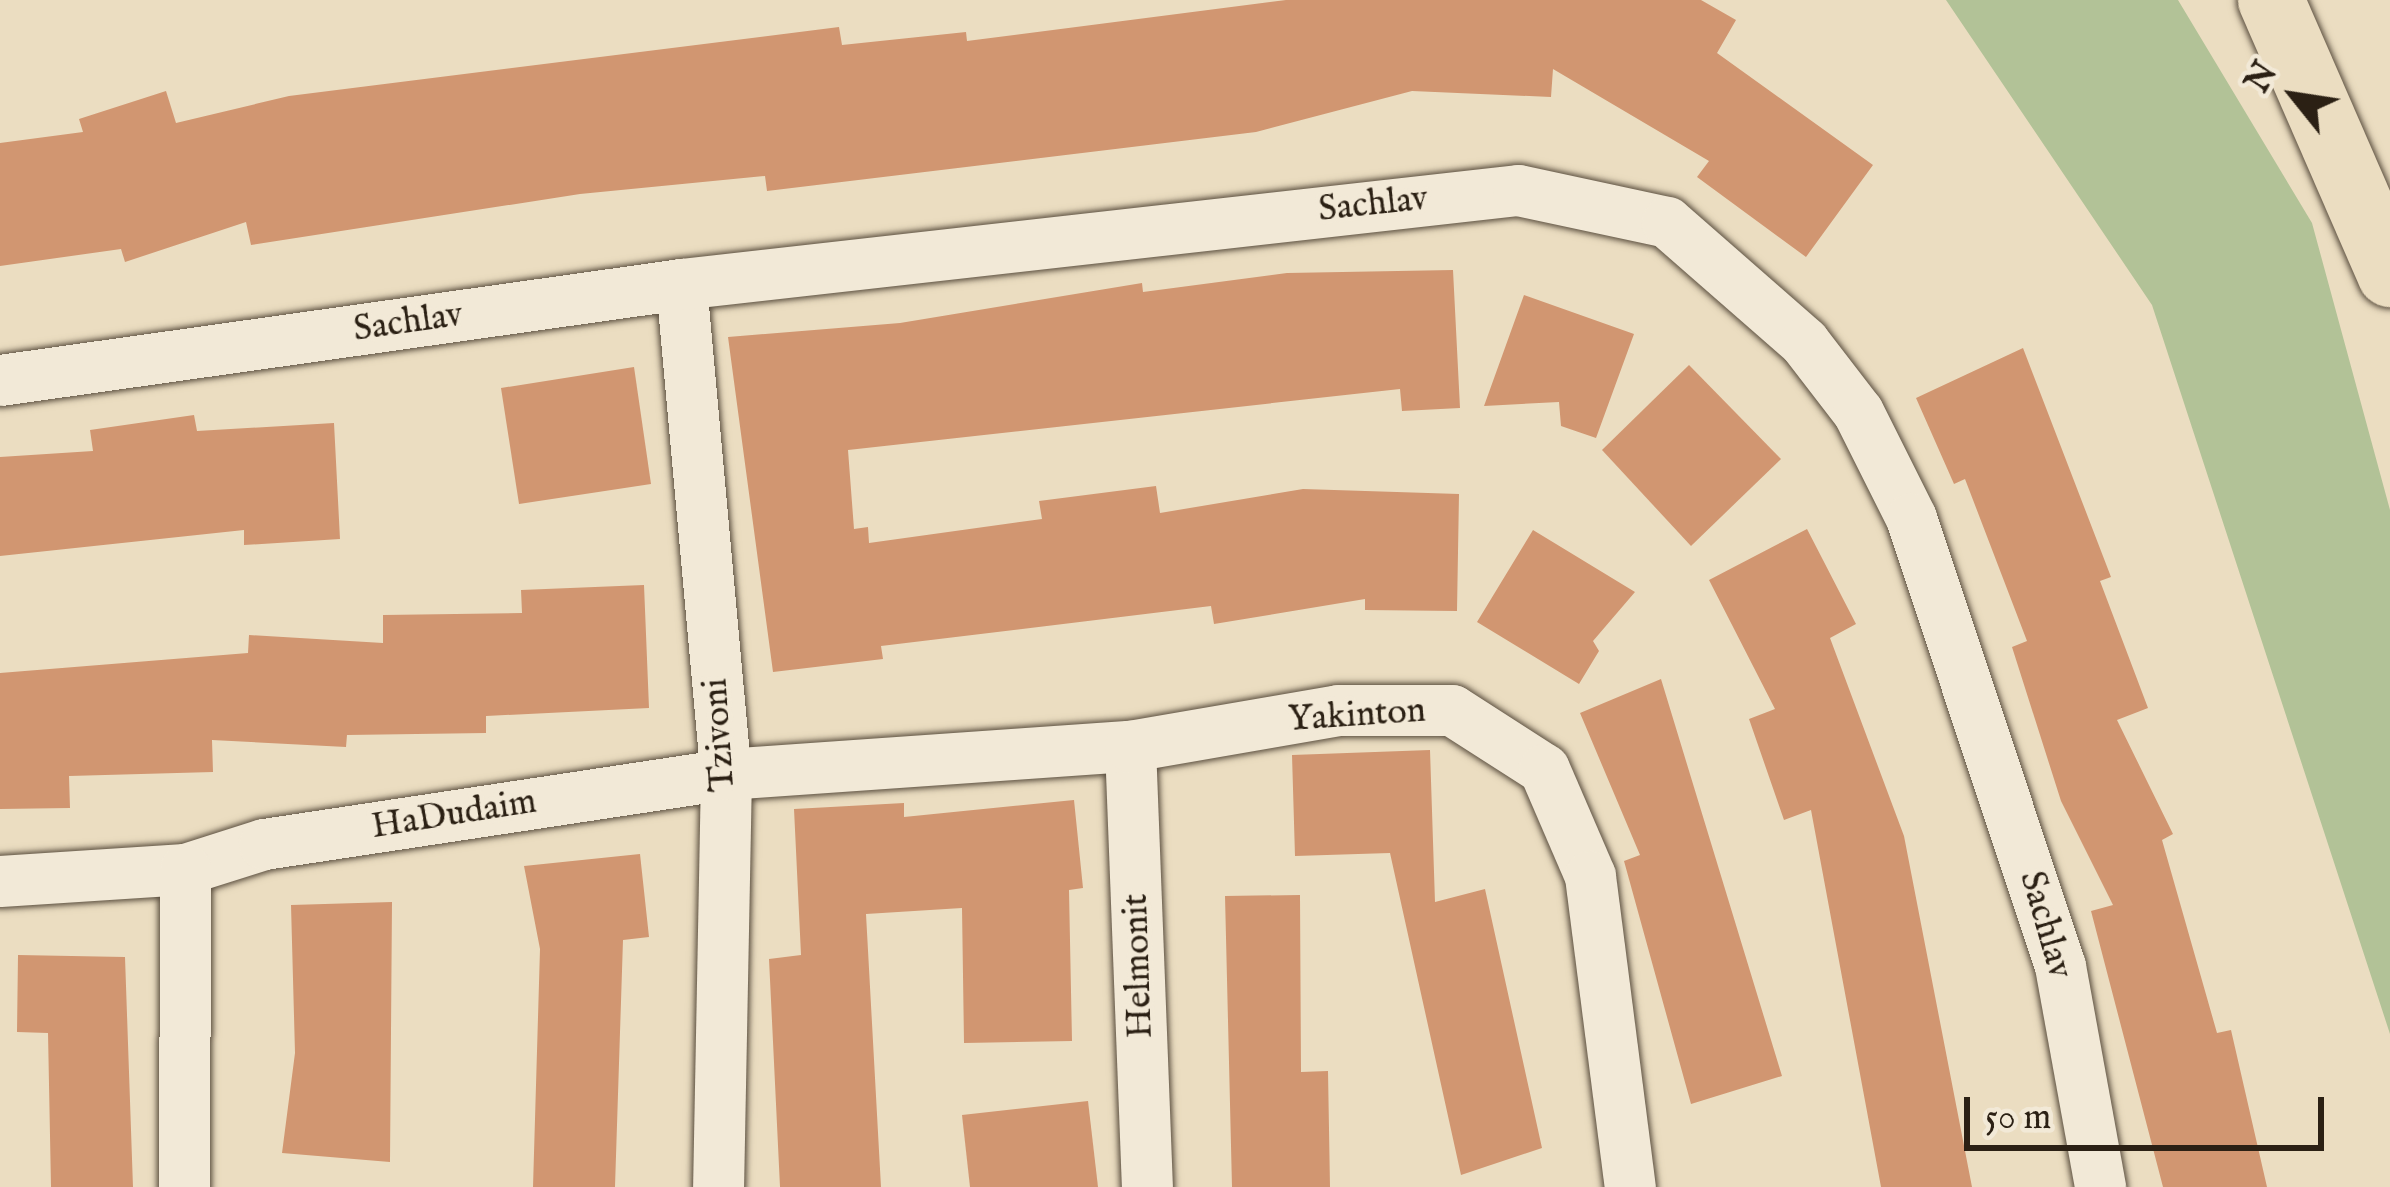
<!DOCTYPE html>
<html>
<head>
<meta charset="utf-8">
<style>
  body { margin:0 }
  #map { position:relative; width:2390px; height:1187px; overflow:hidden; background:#ebddc1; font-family:"IM FELL English",serif }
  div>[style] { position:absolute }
  .green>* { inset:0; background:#b2c297 }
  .building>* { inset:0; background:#d19671 }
  .roads { filter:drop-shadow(0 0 3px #5b4f3f) drop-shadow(0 0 3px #5b4f3f) }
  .minor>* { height:51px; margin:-25.5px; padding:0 25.5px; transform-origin:25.5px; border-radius:25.5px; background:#f2e9d7 }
  .motorway>* { height:66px; margin:-33px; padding:0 33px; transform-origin:33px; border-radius:33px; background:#ebddc1 }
  span { translate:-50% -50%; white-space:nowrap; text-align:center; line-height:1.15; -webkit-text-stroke:9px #f2e9d7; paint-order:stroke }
  .street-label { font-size:36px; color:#2b2014 }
  .north { position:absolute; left:2234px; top:36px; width:120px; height:120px; -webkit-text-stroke:9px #f2e9d7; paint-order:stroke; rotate:300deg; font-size:33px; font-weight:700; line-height:48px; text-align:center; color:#2b2014 }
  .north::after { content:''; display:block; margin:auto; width:42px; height:54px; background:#2b2014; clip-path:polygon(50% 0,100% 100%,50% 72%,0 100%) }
  .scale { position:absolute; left:1964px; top:1097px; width:360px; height:54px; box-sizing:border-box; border:6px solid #2b2014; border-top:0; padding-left:15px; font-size:36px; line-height:42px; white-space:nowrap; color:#2b2014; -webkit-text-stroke:9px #f2e9d7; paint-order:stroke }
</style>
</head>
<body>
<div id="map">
  <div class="green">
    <div style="clip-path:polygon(1946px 0,2178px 0,2312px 223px,2390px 510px,2390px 1034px,2152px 305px)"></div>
  </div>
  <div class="building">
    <div style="clip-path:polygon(1286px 0,1701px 0,1736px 20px,1717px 53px,1873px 165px,1806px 257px,1697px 177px,1709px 161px,1553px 69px,1551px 97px,1412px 91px,1256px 132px,767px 191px,765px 176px,580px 194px,251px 245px,246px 222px,125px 262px,121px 249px,0 266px,0 143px,83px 132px,79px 119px,166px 91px,176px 123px,289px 96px,839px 27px,842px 45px,966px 32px,967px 41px)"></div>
    <div style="clip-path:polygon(1453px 270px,1460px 408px,1402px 411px,1400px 389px,848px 450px,854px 529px,868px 527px,869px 543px,1042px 519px,1039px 501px,1156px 486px,1160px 513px,1303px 489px,1459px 494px,1457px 611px,1365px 610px,1365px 599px,1214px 624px,1211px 606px,881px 646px,883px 659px,773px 672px,728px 337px,900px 323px,1142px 283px,1143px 292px,1287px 273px)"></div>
    <div style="clip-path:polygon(1524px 295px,1634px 334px,1596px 438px,1561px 426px,1559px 402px,1484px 406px)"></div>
    <div style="clip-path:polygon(2023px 348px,2111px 577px,2100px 581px,2148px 708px,2117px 720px,2173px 834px,2162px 840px,2217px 1033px,2231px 1030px,2267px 1187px,2163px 1187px,2091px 911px,2113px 905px,2061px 801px,2012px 647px,2027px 641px,1965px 479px,1954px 484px,1916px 398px)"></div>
    <div style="clip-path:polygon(1689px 365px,1781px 459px,1691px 546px,1602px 450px)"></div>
    <div style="clip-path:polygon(634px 367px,651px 484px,519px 504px,501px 388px)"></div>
    <div style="clip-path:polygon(194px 415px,197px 431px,334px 423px,340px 539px,244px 545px,244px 530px,0 556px,0 457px,93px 451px,90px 430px)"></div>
    <div style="clip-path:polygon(1807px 529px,1856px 624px,1830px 638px,1904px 836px,1972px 1187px,1881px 1187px,1811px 810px,1784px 820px,1749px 719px,1775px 709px,1709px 580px)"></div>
    <div style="clip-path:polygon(1533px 530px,1635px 592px,1593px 641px,1599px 651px,1579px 684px,1477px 622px)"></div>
    <div style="clip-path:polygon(644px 585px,649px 708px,486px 716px,486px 733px,347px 735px,346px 747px,212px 740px,213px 772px,69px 776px,70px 808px,0 809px,0 673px,248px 653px,249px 635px,383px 643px,383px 615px,522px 613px,521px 590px)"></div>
    <div style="clip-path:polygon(1661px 679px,1782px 1076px,1691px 1104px,1624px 861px,1640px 855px,1580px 713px)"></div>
    <div style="clip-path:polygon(1430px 750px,1435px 902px,1485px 889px,1542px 1148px,1461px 1175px,1390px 853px,1295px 856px,1292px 755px)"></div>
    <div style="clip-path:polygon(1074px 800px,1083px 888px,1069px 890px,1072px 1041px,964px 1043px,962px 908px,866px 914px,881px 1187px,780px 1187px,769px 959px,801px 955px,794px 809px,904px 803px,904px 817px)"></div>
    <div style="clip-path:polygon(640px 854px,649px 937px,623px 940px,615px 1187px,533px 1187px,540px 949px,524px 866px)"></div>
    <div style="clip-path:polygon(1300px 895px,1301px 1072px,1328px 1071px,1330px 1187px,1232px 1187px,1225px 896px)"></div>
    <div style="clip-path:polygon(392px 902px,390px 1162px,282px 1153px,295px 1053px,291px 905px)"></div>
    <div style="clip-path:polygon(18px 955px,125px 957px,133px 1187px,51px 1187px,48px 1033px,17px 1032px)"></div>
    <div style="clip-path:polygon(1088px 1101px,1098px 1187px,970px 1187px,962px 1115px)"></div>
  </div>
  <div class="roads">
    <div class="minor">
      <div style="left:681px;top:284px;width:492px;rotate:84.8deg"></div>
      <div style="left:726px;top:774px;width:413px;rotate:91.1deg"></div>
      <div style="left:0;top:380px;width:688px;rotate:-8.02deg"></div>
      <div style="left:681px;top:284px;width:842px;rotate:-6.41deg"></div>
      <div style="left:1518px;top:190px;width:152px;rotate:12.1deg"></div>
      <div style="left:1667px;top:222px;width:182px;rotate:41.2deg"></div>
      <div style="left:1804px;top:342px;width:88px;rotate:52.4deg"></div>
      <div style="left:1858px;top:412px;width:119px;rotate:63.4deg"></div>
      <div style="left:1911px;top:518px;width:472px;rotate:71.6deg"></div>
      <div style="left:2060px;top:966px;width:225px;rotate:79.7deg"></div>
      <div style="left:1130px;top:746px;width:441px;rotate:87.8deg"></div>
      <div style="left:0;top:881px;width:185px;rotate:-3.7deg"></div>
      <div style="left:185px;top:869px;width:83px;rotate:-17.6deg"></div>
      <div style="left:264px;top:844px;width:467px;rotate:-8.6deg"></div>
      <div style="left:726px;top:774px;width:405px;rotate:-4deg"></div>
      <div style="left:1130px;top:746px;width:211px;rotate:-9.8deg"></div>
      <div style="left:1338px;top:710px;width:114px"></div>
      <div style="left:1452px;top:710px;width:109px;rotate:32.7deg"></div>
      <div style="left:1544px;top:769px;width:116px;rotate:66.7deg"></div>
      <div style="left:1590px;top:876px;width:314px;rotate:82.7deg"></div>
      <div style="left:184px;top:1187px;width:318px;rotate:-89.8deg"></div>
    </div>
    <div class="motorway">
      <div style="left:2271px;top:0;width:299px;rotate:66.5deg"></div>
    </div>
  </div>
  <div class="street-label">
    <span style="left:1373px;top:205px;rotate:-6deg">Sachlav</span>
    <span style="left:408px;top:323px;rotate:-8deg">Sachlav</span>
    <span style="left:1357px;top:716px;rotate:-4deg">Yakinton</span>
    <span style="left:720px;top:735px;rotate:-94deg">Tzivoni</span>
    <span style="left:454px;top:815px;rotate:-9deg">HaDudaim</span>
    <span style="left:2045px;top:925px;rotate:74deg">Sachlav</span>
    <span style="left:1139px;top:966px;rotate:-92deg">Helmonit</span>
  </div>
  <div class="north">N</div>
  <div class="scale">50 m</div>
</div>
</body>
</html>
